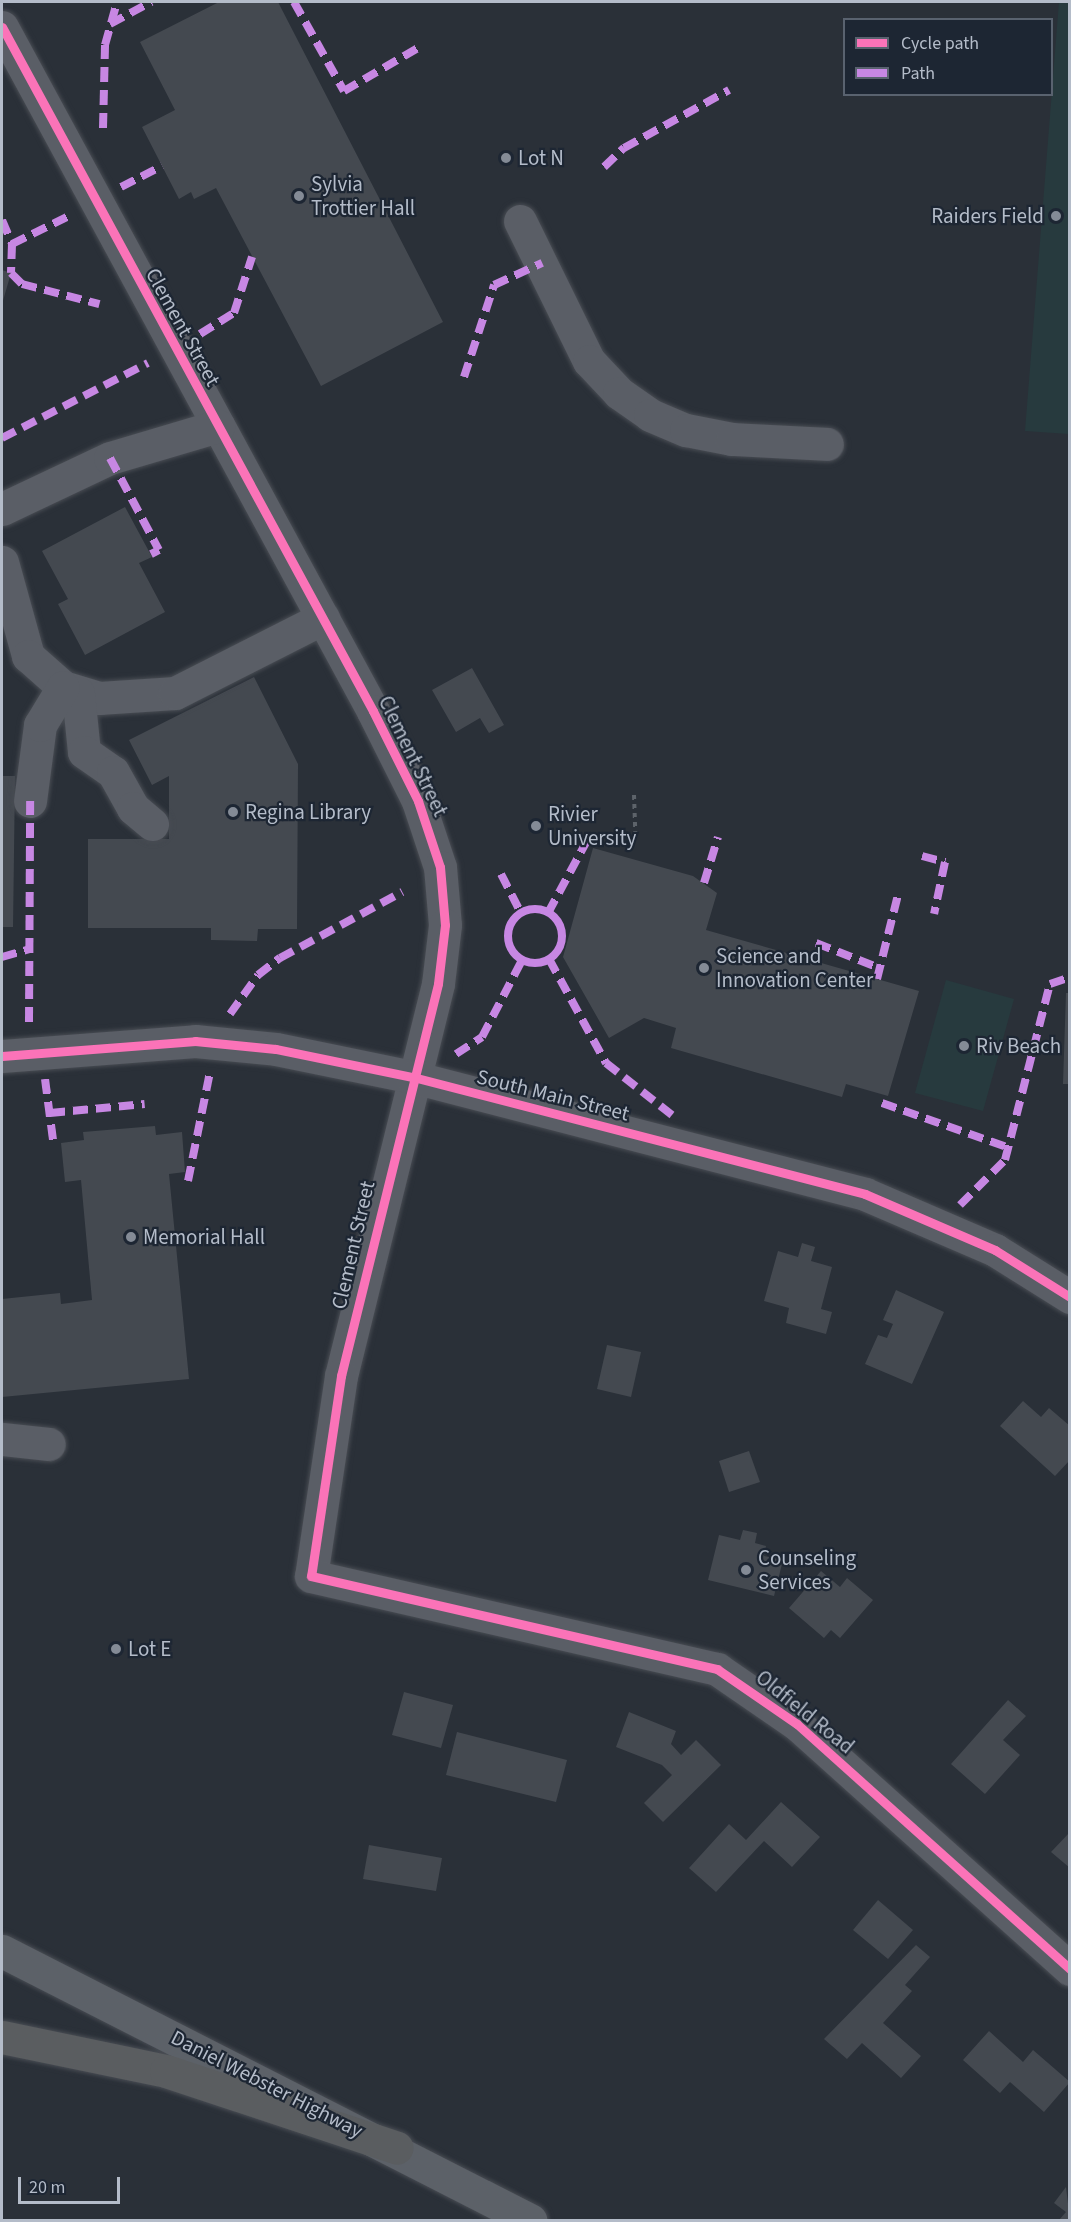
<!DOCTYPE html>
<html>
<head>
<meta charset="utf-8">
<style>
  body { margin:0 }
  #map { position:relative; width:1071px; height:2222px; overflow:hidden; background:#2a3038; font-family:"Source Sans 3",sans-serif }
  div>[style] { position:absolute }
  .green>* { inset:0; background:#273a3e }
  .building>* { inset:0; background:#444950 }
  .path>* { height:4px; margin-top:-2px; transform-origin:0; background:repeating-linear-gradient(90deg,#5d636a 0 4.5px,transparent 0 9px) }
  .roads { filter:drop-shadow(0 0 2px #484c53) drop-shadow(0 0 2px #484c53) }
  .minor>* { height:33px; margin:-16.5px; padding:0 16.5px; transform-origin:16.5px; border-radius:16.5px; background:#5a5e66 }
  .major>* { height:33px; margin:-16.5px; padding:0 16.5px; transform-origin:16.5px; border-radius:16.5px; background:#5c6168 }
  .highway>* { height:33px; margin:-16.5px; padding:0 16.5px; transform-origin:16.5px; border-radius:16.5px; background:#5a5d60 }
  .quiet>* { height:8px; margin-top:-4px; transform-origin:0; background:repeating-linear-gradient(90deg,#c787e3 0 15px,transparent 0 23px) }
  .quiet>.ring { margin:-4px; padding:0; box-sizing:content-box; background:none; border:8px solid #c787e3; border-radius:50% }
  .cycleway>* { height:9px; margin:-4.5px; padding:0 4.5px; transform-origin:4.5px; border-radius:4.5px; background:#fb73b8 }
  .dots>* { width:16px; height:16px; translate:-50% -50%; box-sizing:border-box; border:3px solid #1d2633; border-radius:50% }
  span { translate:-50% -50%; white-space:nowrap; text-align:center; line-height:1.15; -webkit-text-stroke:4.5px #1d2633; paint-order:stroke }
  .poi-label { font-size:21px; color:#b4bcc9 }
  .left { translate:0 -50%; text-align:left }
  .right { translate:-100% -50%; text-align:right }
  .street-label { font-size:21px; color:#b4bcc9 }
  .frame { position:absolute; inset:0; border:3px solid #b4bcc9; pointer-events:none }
  .legend { position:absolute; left:843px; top:18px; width:210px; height:78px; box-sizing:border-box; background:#1d2633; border:2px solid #59626f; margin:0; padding:8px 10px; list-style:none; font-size:18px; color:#b4bcc9 }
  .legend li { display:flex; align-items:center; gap:12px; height:30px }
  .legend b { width:30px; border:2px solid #59626f }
  .scale { position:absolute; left:18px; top:2177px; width:102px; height:27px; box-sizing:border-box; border:3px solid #b4bcc9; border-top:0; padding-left:8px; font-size:18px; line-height:21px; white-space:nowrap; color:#b4bcc9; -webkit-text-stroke:4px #1d2633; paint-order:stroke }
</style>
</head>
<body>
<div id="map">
  <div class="green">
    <div style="clip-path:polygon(1059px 2px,1070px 2px,1069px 434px,1025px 431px)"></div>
    <div style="clip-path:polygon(946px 980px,1014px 999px,983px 1111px,915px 1093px)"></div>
  </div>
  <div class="building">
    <div style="clip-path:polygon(219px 2px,278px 2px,443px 322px,321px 386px,216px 188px,194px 199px,191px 192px,179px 199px,142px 127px,175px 110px,140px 42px)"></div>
    <div style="clip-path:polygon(2px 270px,11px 273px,2px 304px)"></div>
    <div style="clip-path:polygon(125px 507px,152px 557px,139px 563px,165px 612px,85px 655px,58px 604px,68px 599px,42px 551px)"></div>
    <div style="clip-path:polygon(472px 668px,504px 725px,489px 733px,480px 718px,456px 732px,432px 690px)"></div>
    <div style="clip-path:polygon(254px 677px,298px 764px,297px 929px,258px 929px,257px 941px,211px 940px,211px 928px,88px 928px,88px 839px,169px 839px,169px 776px,152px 785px,129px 740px)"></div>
    <div style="clip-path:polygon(2px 776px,15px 776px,13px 927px,2px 927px)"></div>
    <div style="clip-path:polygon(593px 848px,693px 876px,717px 893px,706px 930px,919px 991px,888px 1096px,846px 1084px,842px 1097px,671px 1048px,676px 1028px,644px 1018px,609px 1038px,563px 957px)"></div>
    <div style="clip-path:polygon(1066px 993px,1070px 993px,1070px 1084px,1063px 1084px)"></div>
    <div style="clip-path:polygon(155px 1126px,156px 1135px,182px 1132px,185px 1172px,169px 1174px,189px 1379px,2px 1397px,2px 1299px,60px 1293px,61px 1304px,92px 1300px,81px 1180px,65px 1182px,61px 1143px,84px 1140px,83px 1132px)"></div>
    <div style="clip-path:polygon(802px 1243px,815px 1247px,811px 1261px,832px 1267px,821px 1309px,832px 1312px,826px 1334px,786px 1323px,789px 1308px,764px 1301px,778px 1251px,798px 1257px)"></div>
    <div style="clip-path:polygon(896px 1290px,944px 1312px,912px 1384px,865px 1364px,878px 1335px,887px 1338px,893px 1324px,883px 1320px)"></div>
    <div style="clip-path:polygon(607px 1345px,641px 1352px,631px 1397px,597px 1389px)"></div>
    <div style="clip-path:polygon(1023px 1401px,1041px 1417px,1049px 1408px,1070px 1426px,1070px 1460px,1055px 1476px,1000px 1426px)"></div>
    <div style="clip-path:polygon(749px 1451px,760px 1482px,729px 1492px,719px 1461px)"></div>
    <div style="clip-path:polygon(743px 1530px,757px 1533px,755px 1543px,766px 1546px,764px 1556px,783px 1560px,774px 1596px,708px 1580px,719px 1535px,740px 1540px)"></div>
    <div style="clip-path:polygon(821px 1571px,840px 1587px,847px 1578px,873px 1600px,840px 1638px,831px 1630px,824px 1638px,789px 1608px)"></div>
    <div style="clip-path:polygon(404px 1692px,453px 1705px,441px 1748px,392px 1735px)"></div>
    <div style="clip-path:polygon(1008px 1700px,1026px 1716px,1003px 1740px,1020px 1755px,985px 1794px,951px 1764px)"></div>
    <div style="clip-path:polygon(629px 1712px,676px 1731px,671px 1744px,681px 1755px,696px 1740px,721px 1765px,663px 1822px,644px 1803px,672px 1775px,662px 1765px,616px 1747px)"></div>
    <div style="clip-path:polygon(457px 1732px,567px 1760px,556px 1802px,446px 1775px)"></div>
    <div style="clip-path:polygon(781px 1802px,820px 1837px,792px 1867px,764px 1841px,716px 1892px,689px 1868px,729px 1824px,746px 1840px)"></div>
    <div style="clip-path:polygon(1070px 1832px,1070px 1868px,1051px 1852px)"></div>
    <div style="clip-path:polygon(369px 1845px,442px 1858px,436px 1891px,363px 1879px)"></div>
    <div style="clip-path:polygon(878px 1900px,913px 1930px,888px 1959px,853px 1930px)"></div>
    <div style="clip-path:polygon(916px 1945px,930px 1957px,905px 1985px,912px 1991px,883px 2023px,921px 2056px,901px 2078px,862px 2043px,847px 2059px,824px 2039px)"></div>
    <div style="clip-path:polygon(989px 2031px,1023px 2062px,1033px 2050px,1070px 2082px,1044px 2112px,1010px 2082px,1000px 2093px,963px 2060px)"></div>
    <div style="clip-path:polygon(1066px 2187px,1070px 2220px,1059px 2220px,1066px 2212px,1054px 2203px)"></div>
  </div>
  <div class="path">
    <div style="left:634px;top:795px;width:37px;rotate:88deg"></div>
  </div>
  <div class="roads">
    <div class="minor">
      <div style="left:2px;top:27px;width:778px;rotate:61.52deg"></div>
      <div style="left:373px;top:711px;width:101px;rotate:63.4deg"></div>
      <div style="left:418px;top:801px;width:70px;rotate:71.6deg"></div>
      <div style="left:440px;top:867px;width:58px;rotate:85.1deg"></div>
      <div style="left:445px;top:925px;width:59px;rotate:96.8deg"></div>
      <div style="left:438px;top:984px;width:404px;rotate:103.9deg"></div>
      <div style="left:341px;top:1376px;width:202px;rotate:98.5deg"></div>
      <div style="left:311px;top:1576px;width:417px;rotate:12.9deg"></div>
      <div style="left:717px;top:1669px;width:97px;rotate:34.5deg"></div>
      <div style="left:797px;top:1724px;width:367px;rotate:41.9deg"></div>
      <div style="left:520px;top:221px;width:156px;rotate:63.8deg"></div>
      <div style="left:589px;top:361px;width:44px;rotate:46.8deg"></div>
      <div style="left:619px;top:393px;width:38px;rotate:35deg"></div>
      <div style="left:650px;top:415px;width:39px;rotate:23deg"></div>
      <div style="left:686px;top:430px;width:47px;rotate:11.1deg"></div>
      <div style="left:732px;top:439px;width:95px;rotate:3deg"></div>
      <div style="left:2px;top:509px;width:119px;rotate:-25.3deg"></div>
      <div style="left:110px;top:458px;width:113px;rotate:-16.5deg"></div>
      <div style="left:2px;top:562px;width:98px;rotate:74.5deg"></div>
      <div style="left:28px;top:656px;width:47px;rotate:41.5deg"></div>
      <div style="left:63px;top:687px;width:38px;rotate:17deg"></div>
      <div style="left:99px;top:698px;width:76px;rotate:-3.8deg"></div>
      <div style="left:175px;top:693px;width:166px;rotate:-26.9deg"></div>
      <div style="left:78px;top:693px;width:59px;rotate:84.2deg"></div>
      <div style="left:84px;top:752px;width:35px;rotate:35deg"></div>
      <div style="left:113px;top:772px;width:41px;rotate:60.9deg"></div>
      <div style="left:133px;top:808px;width:25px;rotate:40deg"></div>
      <div style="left:30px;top:801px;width:77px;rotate:-82.5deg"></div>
      <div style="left:40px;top:725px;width:44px;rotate:-58.8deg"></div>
      <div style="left:2px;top:1056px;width:194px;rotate:-4.4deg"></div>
      <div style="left:195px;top:1041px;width:81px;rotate:5.6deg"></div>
      <div style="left:276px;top:1049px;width:140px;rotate:11.6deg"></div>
      <div style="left:413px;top:1077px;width:467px;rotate:14.5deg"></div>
      <div style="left:865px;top:1194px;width:142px;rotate:23.3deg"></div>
      <div style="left:995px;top:1250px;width:89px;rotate:32.1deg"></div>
      <div style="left:2px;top:1439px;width:47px;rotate:6.1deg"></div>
    </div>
    <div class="major">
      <div style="left:2px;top:1951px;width:593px;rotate:27deg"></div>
    </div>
    <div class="highway">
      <div style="left:2px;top:2037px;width:167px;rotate:11.7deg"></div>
      <div style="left:166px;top:2071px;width:243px;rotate:18.4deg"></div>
    </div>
  </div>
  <div class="quiet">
    <div style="left:294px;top:2px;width:102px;rotate:60.7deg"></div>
    <div style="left:344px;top:91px;width:86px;rotate:-30.2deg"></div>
    <div style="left:110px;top:24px;width:47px;rotate:-28.2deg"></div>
    <div style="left:103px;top:128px;width:83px;rotate:-88.6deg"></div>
    <div style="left:105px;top:45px;width:45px;rotate:-74.4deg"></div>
    <div style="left:604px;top:167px;width:28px;rotate:-44deg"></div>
    <div style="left:624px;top:148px;width:120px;rotate:-28.9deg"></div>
    <div style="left:121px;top:187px;width:46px;rotate:-27.1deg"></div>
    <div style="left:2px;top:220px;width:26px;rotate:67deg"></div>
    <div style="left:12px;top:244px;width:29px;rotate:92deg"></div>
    <div style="left:11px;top:273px;width:16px;rotate:45deg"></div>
    <div style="left:22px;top:284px;width:80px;rotate:14.6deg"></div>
    <div style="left:12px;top:244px;width:66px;rotate:-26.2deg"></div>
    <div style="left:200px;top:334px;width:40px;rotate:-32deg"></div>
    <div style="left:234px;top:313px;width:59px;rotate:-72.2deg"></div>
    <div style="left:464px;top:377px;width:97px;rotate:-71.9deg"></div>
    <div style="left:494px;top:285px;width:53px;rotate:-24.6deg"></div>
    <div style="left:2px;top:438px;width:164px;rotate:-27.2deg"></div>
    <div style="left:110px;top:458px;width:104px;rotate:62deg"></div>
    <div style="left:159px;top:550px;width:9px;rotate:153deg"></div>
    <div style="left:922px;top:856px;width:24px;rotate:15deg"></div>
    <div style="left:945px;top:862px;width:53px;rotate:101.9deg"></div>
    <div style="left:501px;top:874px;width:44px;rotate:62.9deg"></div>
    <div style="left:704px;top:883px;width:48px;rotate:-73.1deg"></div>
    <div class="ring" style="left:508px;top:909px;width:46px;height:46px"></div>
    <div style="left:548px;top:913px;width:86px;rotate:-61.7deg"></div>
    <div style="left:816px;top:943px;width:68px;rotate:21.6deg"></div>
    <div style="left:2px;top:957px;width:29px;rotate:-16deg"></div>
    <div style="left:549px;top:959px;width:119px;rotate:61.3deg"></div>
    <div style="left:606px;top:1063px;width:89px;rotate:38.2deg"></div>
    <div style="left:877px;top:979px;width:87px;rotate:-76deg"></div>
    <div style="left:230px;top:1014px;width:48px;rotate:-54.3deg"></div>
    <div style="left:258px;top:975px;width:28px;rotate:-38deg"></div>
    <div style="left:280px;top:958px;width:139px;rotate:-28.4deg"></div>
    <div style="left:29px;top:1022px;width:221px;rotate:-89.7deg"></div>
    <div style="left:456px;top:1054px;width:31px;rotate:-33deg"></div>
    <div style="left:482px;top:1037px;width:87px;rotate:-62.5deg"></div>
    <div style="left:45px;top:1079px;width:62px;rotate:82.5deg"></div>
    <div style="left:882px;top:1103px;width:136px;rotate:19.4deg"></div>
    <div style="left:50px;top:1113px;width:95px;rotate:-5.4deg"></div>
    <div style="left:188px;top:1181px;width:111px;rotate:-78.6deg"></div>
    <div style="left:960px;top:1205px;width:64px;rotate:-45deg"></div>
    <div style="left:1005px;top:1160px;width:182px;rotate:-75.7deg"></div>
    <div style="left:1050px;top:984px;width:21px;rotate:-19deg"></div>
  </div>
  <div class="cycleway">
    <div style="left:2px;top:27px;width:778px;rotate:61.52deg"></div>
    <div style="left:373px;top:711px;width:101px;rotate:63.4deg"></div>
    <div style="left:418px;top:801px;width:70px;rotate:71.6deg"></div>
    <div style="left:440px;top:867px;width:58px;rotate:85.1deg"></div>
    <div style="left:445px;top:925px;width:59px;rotate:96.8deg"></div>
    <div style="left:438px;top:984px;width:404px;rotate:103.9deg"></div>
    <div style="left:341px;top:1376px;width:202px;rotate:98.5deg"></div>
    <div style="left:311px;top:1576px;width:417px;rotate:12.9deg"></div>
    <div style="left:717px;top:1669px;width:97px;rotate:34.5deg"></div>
    <div style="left:797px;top:1724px;width:367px;rotate:41.9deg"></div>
    <div style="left:2px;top:1056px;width:194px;rotate:-4.4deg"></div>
    <div style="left:195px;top:1041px;width:81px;rotate:5.6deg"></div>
    <div style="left:276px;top:1049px;width:140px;rotate:11.6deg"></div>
    <div style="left:413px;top:1077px;width:467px;rotate:14.5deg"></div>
    <div style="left:865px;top:1194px;width:142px;rotate:23.3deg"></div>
    <div style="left:995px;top:1250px;width:89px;rotate:32.1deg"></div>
  </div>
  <div class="dots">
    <div style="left:506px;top:158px;background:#848b96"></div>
    <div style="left:299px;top:196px;background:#848b96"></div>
    <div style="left:1056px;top:216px;background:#848b96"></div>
    <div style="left:233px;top:812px;background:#848b96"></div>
    <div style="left:536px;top:826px;background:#848b96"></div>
    <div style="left:704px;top:968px;background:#848b96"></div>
    <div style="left:964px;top:1046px;background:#848b96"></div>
    <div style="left:131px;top:1237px;background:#848b96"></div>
    <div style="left:746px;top:1570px;background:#848b96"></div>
    <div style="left:116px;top:1649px;background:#848b96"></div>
  </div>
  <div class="poi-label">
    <span class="left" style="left:518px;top:158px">Lot N</span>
    <span class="left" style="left:311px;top:196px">Sylvia<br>Trottier Hall</span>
    <span class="right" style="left:1044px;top:216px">Raiders Field</span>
    <span class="left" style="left:245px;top:812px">Regina Library</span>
    <span class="left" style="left:548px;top:826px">Rivier<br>University</span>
    <span class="left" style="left:716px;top:968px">Science and<br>Innovation Center</span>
    <span class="left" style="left:976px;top:1046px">Riv Beach</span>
    <span class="left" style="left:143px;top:1237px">Memorial Hall</span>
    <span class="left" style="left:758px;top:1570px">Counseling<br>Services</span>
    <span class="left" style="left:128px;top:1649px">Lot E</span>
  </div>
  <div class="street-label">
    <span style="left:183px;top:327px;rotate:61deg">Clement Street</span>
    <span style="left:413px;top:756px;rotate:64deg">Clement Street</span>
    <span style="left:553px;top:1095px;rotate:14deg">South Main Street</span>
    <span style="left:353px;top:1245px;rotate:-77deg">Clement Street</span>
    <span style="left:805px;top:1712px;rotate:39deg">Oldfield Road</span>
    <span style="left:267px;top:2084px;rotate:27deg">Daniel Webster Highway</span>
  </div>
  <div class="frame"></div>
  <ul class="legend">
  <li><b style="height:8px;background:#fb73b8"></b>Cycle path</li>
  <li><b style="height:8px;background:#c787e3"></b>Path</li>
  </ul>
  <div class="scale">20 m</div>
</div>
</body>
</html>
